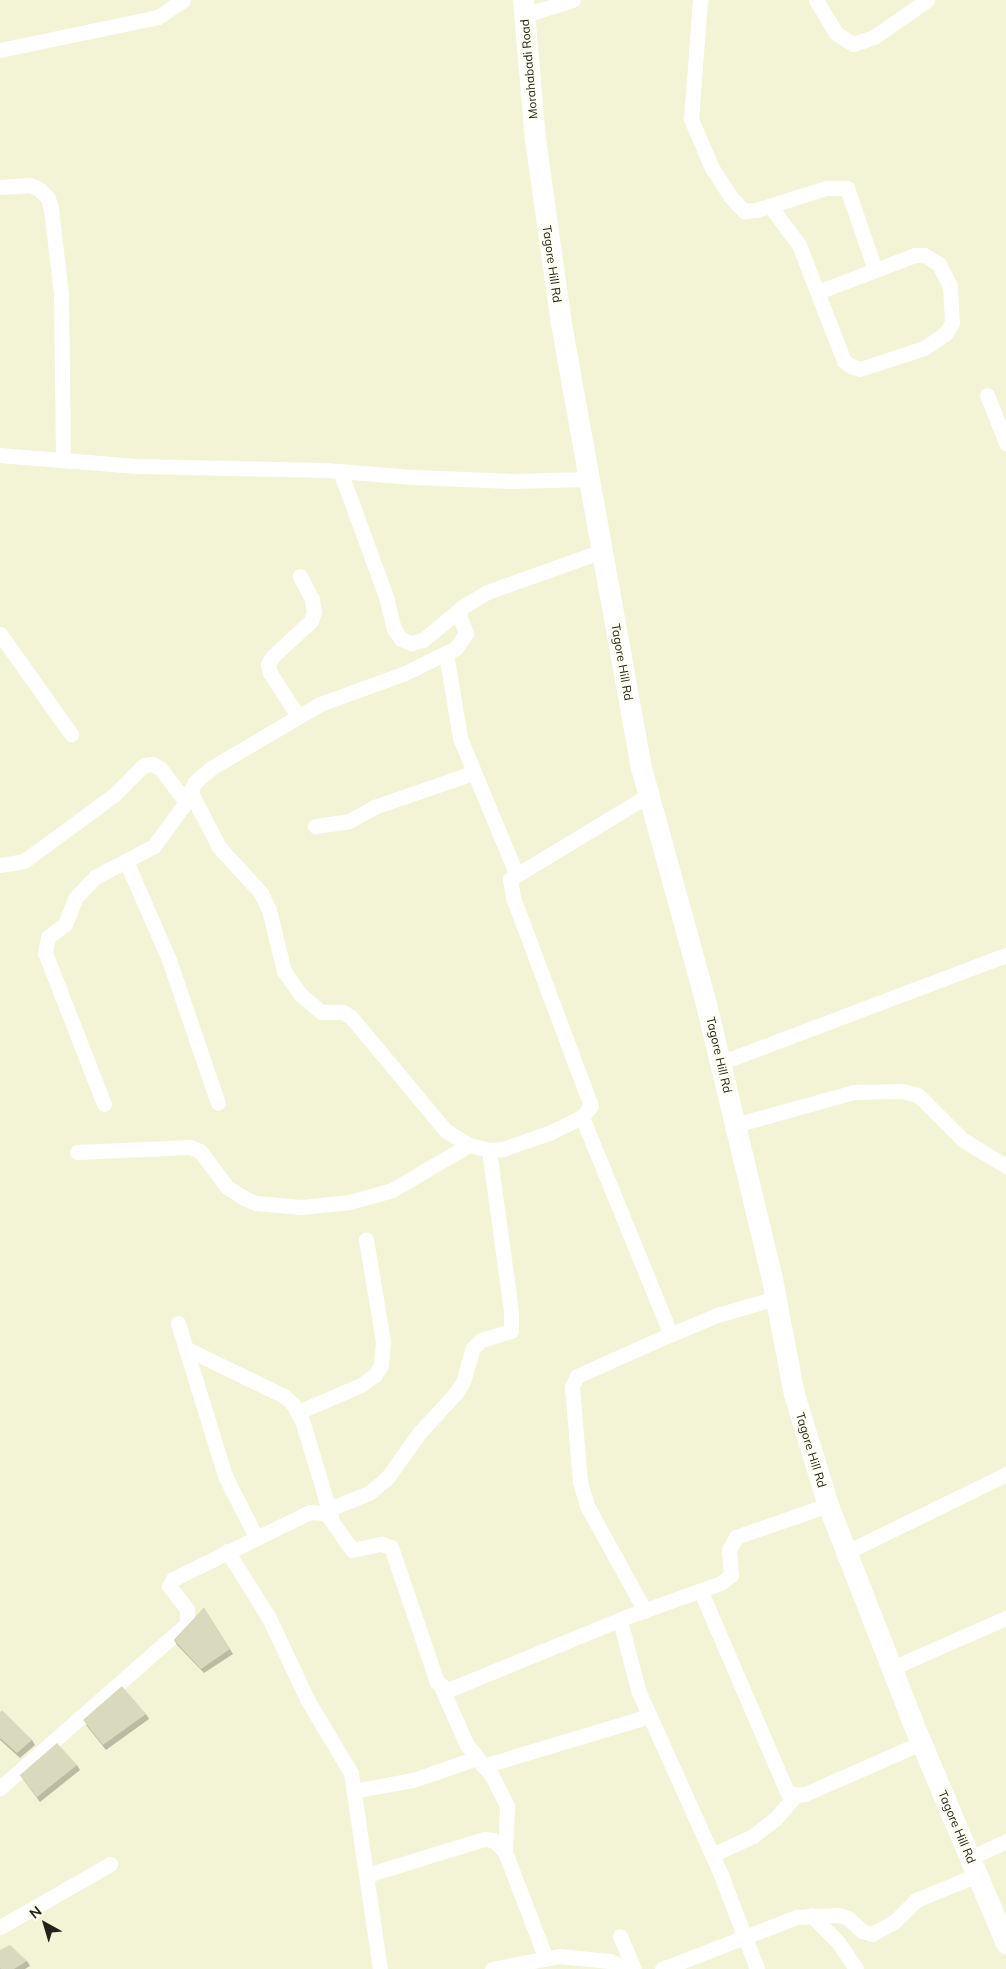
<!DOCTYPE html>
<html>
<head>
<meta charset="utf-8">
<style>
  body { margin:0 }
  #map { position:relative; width:1006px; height:1969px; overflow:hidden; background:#f3f3d6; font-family:Mulish,sans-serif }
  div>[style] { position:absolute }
  .minor>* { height:15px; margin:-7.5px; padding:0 7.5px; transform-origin:7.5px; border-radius:7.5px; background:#fff }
  .secondary>* { height:21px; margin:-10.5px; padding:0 10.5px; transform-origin:10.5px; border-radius:10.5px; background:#fff }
  .wall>* { inset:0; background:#bbbba3 }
  .building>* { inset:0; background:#d9d9bd }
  span { translate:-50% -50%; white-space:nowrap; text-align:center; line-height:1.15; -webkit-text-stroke:5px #fffff3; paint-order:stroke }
  .street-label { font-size:12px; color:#222218 }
  .north { position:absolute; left:20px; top:1899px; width:50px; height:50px; -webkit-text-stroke:4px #fffff3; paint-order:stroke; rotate:321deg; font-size:14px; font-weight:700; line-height:20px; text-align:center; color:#222218 }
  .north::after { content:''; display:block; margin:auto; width:18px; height:22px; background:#222218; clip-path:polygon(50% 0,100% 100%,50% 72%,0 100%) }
</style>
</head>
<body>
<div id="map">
  <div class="minor">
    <div style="left:700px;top:0;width:119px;rotate:94.3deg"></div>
    <div style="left:691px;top:119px;width:53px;rotate:66.8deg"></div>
    <div style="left:712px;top:168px;width:33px;rotate:57deg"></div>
    <div style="left:730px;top:196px;width:21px;rotate:47deg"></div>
    <div style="left:744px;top:211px;width:12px;rotate:-5deg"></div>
    <div style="left:756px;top:210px;width:73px;rotate:-17.4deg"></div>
    <div style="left:826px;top:188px;width:21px"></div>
    <div style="left:847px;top:188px;width:87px;rotate:71.1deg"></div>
    <div style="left:816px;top:0;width:39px;rotate:59deg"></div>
    <div style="left:836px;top:33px;width:20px;rotate:33deg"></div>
    <div style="left:853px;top:44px;width:22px;rotate:-18deg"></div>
    <div style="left:874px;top:37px;width:65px;rotate:-34.9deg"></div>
    <div style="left:524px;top:15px;width:51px;rotate:-17deg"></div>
    <div style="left:0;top:50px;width:161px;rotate:-11.8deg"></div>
    <div style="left:158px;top:17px;width:30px;rotate:-34deg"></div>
    <div style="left:0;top:187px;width:30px;rotate:-4deg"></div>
    <div style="left:30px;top:185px;width:10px;rotate:24deg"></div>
    <div style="left:39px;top:189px;width:13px;rotate:45deg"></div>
    <div style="left:48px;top:198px;width:11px;rotate:75deg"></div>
    <div style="left:51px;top:209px;width:86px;rotate:83.3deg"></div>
    <div style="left:61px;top:294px;width:166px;rotate:89.3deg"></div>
    <div style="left:770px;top:206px;width:49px;rotate:53.4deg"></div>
    <div style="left:799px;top:245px;width:124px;rotate:68.8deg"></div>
    <div style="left:844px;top:361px;width:9px;rotate:36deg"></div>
    <div style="left:851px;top:366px;width:9px;rotate:18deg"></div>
    <div style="left:860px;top:369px;width:67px;rotate:-18.2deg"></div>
    <div style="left:924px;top:348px;width:25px;rotate:-34deg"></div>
    <div style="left:945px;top:334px;width:13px;rotate:-58deg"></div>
    <div style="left:952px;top:323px;width:37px;rotate:-93deg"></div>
    <div style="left:950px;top:286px;width:25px;rotate:-117deg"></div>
    <div style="left:939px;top:264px;width:17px;rotate:-149deg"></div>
    <div style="left:924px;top:255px;width:9px;rotate:180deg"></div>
    <div style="left:915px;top:255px;width:104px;rotate:159.1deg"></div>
    <div style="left:987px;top:395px;width:52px;rotate:68.4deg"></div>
    <div style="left:0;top:455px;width:136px;rotate:4.6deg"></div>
    <div style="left:136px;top:466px;width:190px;rotate:1.2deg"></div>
    <div style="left:326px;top:470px;width:87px;rotate:4.6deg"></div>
    <div style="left:413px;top:477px;width:100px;rotate:2.3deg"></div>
    <div style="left:513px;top:481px;width:78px;rotate:-1.5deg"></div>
    <div style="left:340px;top:471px;width:134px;rotate:69.9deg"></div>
    <div style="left:386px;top:597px;width:33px;rotate:76deg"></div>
    <div style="left:394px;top:629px;width:12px;rotate:55deg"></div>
    <div style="left:401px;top:639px;width:11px;rotate:22deg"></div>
    <div style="left:411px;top:643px;width:12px;rotate:-14deg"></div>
    <div style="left:423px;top:640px;width:53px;rotate:-39.7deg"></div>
    <div style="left:464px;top:606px;width:27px;rotate:-31deg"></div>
    <div style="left:487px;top:592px;width:123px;rotate:-19.5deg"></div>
    <div style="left:0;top:634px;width:123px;rotate:54.6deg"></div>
    <div style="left:446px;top:654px;width:85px;rotate:80.5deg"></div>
    <div style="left:460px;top:738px;width:146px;rotate:67.5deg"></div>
    <div style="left:298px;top:716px;width:51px;rotate:-123.1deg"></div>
    <div style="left:270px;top:673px;width:9px;rotate:-103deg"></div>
    <div style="left:268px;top:664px;width:9px;rotate:-58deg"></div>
    <div style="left:273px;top:656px;width:52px;rotate:-42.6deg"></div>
    <div style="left:311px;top:621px;width:9px;rotate:-72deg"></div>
    <div style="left:314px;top:612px;width:13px;rotate:-99deg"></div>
    <div style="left:312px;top:599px;width:26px;rotate:-118deg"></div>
    <div style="left:190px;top:791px;width:63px;rotate:62.6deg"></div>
    <div style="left:219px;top:847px;width:62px;rotate:47.6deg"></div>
    <div style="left:261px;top:893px;width:19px;rotate:65deg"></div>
    <div style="left:269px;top:910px;width:63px;rotate:76.2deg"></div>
    <div style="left:284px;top:971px;width:29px;rotate:55deg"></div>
    <div style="left:301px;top:995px;width:26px;rotate:40deg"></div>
    <div style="left:321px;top:1012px;width:22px"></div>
    <div style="left:343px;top:1012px;width:9px;rotate:32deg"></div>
    <div style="left:351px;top:1017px;width:147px;rotate:50.2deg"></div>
    <div style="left:445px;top:1130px;width:28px;rotate:32deg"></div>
    <div style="left:469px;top:1145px;width:21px;rotate:14deg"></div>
    <div style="left:489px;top:1150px;width:14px;rotate:-4deg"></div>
    <div style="left:503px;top:1149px;width:49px;rotate:-19.2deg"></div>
    <div style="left:549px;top:1133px;width:37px;rotate:-26deg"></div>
    <div style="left:582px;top:1117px;width:14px;rotate:-51deg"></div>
    <div style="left:591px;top:1106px;width:223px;rotate:-110.5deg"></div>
    <div style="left:513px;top:897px;width:18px;rotate:-99deg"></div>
    <div style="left:510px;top:879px;width:160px;rotate:-31.2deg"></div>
    <div style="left:315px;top:826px;width:34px;rotate:-8deg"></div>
    <div style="left:349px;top:821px;width:29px;rotate:-29deg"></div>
    <div style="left:374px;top:807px;width:105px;rotate:-19deg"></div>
    <div style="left:126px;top:861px;width:108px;rotate:66.5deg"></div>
    <div style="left:169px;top:960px;width:151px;rotate:71.1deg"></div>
    <div style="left:0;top:865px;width:24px;rotate:-9deg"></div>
    <div style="left:24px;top:861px;width:112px;rotate:-36.3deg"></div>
    <div style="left:114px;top:795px;width:42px;rotate:-45deg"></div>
    <div style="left:144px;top:765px;width:8px;rotate:-7deg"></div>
    <div style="left:152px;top:764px;width:9px;rotate:27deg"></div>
    <div style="left:160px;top:768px;width:43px;rotate:52.6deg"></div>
    <div style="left:720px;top:1063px;width:306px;rotate:-20.7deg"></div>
    <div style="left:104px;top:1104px;width:162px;rotate:-111.3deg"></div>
    <div style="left:45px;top:953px;width:16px;rotate:-79deg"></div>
    <div style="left:48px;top:937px;width:21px;rotate:-37deg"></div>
    <div style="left:65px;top:924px;width:29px;rotate:-68deg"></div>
    <div style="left:76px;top:897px;width:28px;rotate:-46deg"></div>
    <div style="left:95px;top:877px;width:67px;rotate:-27.7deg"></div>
    <div style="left:154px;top:846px;width:54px;rotate:-54deg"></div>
    <div style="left:186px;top:802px;width:22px;rotate:-66deg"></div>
    <div style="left:195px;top:782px;width:21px;rotate:-41deg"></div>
    <div style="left:211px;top:768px;width:126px;rotate:-30.4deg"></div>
    <div style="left:320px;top:704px;width:88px;rotate:-19.9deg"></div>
    <div style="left:403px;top:674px;width:59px;rotate:-26.1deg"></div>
    <div style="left:456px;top:648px;width:18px;rotate:-56deg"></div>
    <div style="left:466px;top:633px;width:22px;rotate:-111deg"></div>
    <div style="left:582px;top:1117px;width:235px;rotate:67.8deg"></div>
    <div style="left:735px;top:1125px;width:123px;rotate:-15.5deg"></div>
    <div style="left:854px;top:1092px;width:48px;rotate:-1.2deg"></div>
    <div style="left:902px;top:1091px;width:16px;rotate:14deg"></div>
    <div style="left:918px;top:1095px;width:64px;rotate:45deg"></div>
    <div style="left:963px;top:1140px;width:50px;rotate:31.2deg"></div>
    <div style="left:77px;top:1152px;width:113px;rotate:-2.5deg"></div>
    <div style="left:190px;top:1147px;width:11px;rotate:22deg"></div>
    <div style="left:200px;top:1151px;width:45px;rotate:53.1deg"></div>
    <div style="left:227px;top:1187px;width:20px;rotate:33deg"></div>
    <div style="left:244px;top:1198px;width:13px;rotate:23deg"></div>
    <div style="left:256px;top:1203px;width:45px;rotate:5.1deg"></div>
    <div style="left:301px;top:1207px;width:49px;rotate:-5.8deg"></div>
    <div style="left:350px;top:1202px;width:44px;rotate:-15.9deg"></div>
    <div style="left:392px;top:1190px;width:89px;rotate:-30.3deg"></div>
    <div style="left:178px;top:1323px;width:160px;rotate:72.9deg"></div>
    <div style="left:225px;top:1476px;width:68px;rotate:63.1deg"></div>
    <div style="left:185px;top:1348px;width:110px;rotate:25.9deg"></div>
    <div style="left:284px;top:1396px;width:12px;rotate:42deg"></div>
    <div style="left:293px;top:1404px;width:21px;rotate:62deg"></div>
    <div style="left:303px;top:1423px;width:98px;rotate:73.4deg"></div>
    <div style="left:298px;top:1412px;width:69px;rotate:-23.2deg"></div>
    <div style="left:361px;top:1385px;width:17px;rotate:-36deg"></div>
    <div style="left:375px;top:1375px;width:12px;rotate:-59deg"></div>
    <div style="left:381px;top:1365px;width:24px;rotate:-85deg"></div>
    <div style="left:383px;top:1341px;width:103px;rotate:-99.5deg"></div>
    <div style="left:329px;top:1509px;width:43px;rotate:-21.8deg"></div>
    <div style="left:369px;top:1493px;width:23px;rotate:-40deg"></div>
    <div style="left:387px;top:1478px;width:57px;rotate:-54.3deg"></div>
    <div style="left:420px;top:1432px;width:52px;rotate:-47.4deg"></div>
    <div style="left:455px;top:1394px;width:14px;rotate:-56deg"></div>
    <div style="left:463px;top:1382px;width:35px;rotate:-74deg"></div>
    <div style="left:473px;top:1348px;width:11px;rotate:-45deg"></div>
    <div style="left:481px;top:1340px;width:31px;rotate:-17deg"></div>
    <div style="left:511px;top:1331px;width:20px;rotate:-90deg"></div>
    <div style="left:511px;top:1311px;width:162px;rotate:-97.8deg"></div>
    <div style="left:227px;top:1551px;width:77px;rotate:57.8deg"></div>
    <div style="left:268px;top:1616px;width:94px;rotate:64.8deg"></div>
    <div style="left:308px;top:1701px;width:84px;rotate:59.2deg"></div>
    <div style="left:351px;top:1773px;width:198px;rotate:81.6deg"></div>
    <div style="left:847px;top:1552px;width:177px;rotate:-26.1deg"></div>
    <div style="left:701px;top:1592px;width:218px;rotate:66.7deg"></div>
    <div style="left:787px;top:1792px;width:9px;rotate:18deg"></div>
    <div style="left:796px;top:1795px;width:9px;rotate:-6deg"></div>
    <div style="left:805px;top:1794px;width:127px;rotate:-23.7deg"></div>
    <div style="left:645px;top:1611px;width:120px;rotate:-118.9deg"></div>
    <div style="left:587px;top:1506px;width:25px;rotate:-106deg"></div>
    <div style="left:580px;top:1482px;width:96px;rotate:-94.8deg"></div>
    <div style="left:572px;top:1386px;width:11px;rotate:-63deg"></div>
    <div style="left:577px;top:1376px;width:83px;rotate:-24.1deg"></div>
    <div style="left:653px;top:1342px;width:69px;rotate:-22.9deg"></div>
    <div style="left:717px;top:1315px;width:61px;rotate:-16.1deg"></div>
    <div style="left:620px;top:1620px;width:72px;rotate:75.6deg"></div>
    <div style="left:638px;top:1690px;width:203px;rotate:65.8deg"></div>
    <div style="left:721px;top:1875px;width:101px;rotate:69deg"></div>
    <div style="left:892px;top:1668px;width:124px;rotate:-23.7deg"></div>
    <div style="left:441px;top:1687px;width:64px;rotate:65.9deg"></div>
    <div style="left:467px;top:1745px;width:40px;rotate:51deg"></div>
    <div style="left:492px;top:1776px;width:34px;rotate:63deg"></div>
    <div style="left:507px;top:1806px;width:46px;rotate:92.5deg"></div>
    <div style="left:483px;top:1766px;width:174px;rotate:-16.7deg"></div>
    <div style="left:0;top:1788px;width:249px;rotate:-41.3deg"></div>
    <div style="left:187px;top:1624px;width:15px;rotate:-90deg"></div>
    <div style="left:187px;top:1609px;width:29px;rotate:-128deg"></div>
    <div style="left:169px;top:1586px;width:8px;rotate:-60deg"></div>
    <div style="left:173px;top:1579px;width:153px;rotate:-26.1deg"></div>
    <div style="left:310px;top:1512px;width:16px;rotate:4deg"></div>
    <div style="left:326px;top:1513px;width:45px;rotate:54.9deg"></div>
    <div style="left:352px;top:1550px;width:30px;rotate:-12deg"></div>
    <div style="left:381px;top:1544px;width:10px;rotate:17deg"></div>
    <div style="left:391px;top:1547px;width:143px;rotate:71.2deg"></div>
    <div style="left:437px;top:1682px;width:14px;rotate:36deg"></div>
    <div style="left:448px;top:1690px;width:192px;rotate:-22.3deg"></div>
    <div style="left:626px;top:1617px;width:101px;rotate:-19.7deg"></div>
    <div style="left:721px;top:1583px;width:13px;rotate:-39deg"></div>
    <div style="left:731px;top:1575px;width:25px;rotate:-95deg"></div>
    <div style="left:729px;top:1550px;width:15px;rotate:-62deg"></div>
    <div style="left:736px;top:1537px;width:97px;rotate:-19.2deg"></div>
    <div style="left:354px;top:1791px;width:60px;rotate:-10.6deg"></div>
    <div style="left:413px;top:1780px;width:68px;rotate:-19deg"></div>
    <div style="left:712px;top:1855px;width:45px;rotate:-24.9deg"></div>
    <div style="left:753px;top:1836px;width:28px;rotate:-38deg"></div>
    <div style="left:775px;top:1819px;width:32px;rotate:-49deg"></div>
    <div style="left:970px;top:1858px;width:40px;rotate:-25deg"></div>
    <div style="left:367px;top:1875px;width:122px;rotate:-17.1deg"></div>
    <div style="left:484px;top:1839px;width:9px;rotate:6deg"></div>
    <div style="left:493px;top:1840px;width:17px;rotate:45deg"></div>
    <div style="left:505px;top:1852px;width:111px;rotate:69deg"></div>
    <div style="left:811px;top:1915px;width:38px;rotate:45deg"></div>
    <div style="left:838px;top:1942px;width:32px;rotate:56deg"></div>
    <div style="left:0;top:1927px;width:127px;rotate:-29.8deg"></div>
    <div style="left:620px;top:1936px;width:36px;rotate:67deg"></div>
    <div style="left:492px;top:1969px;width:68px;rotate:-11deg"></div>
    <div style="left:559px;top:1956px;width:51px;rotate:5.6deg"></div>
    <div style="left:610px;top:1961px;width:20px;rotate:24deg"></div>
    <div style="left:662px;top:1969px;width:145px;rotate:-21.1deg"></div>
    <div style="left:797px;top:1917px;width:41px;rotate:-2.8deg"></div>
    <div style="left:838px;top:1915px;width:10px;rotate:17deg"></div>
    <div style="left:848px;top:1918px;width:19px;rotate:43deg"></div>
    <div style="left:862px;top:1931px;width:10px;rotate:17deg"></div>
    <div style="left:872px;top:1934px;width:25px;rotate:-29deg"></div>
    <div style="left:894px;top:1922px;width:31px;rotate:-45deg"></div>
    <div style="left:916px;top:1900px;width:66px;rotate:-22.3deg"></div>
  </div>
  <div class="secondary">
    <div style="left:523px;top:0;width:140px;rotate:85.1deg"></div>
    <div style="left:535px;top:139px;width:181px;rotate:82deg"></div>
    <div style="left:560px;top:318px;width:453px;rotate:79.8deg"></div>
    <div style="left:640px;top:764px;width:249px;rotate:74.6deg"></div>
    <div style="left:706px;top:1004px;width:283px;rotate:76.5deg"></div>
    <div style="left:772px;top:1279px;width:117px;rotate:79.2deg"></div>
    <div style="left:794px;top:1394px;width:116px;rotate:73deg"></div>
    <div style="left:828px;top:1505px;width:232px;rotate:68.7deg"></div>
    <div style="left:912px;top:1721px;width:241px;rotate:67.1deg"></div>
  </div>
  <div class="wall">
    <div style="clip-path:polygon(204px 1608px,233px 1654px,204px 1673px,177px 1645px,174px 1640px)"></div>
    <div style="clip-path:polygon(0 1712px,32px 1740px,35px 1745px,20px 1758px,0 1740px)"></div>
    <div style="clip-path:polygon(146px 1714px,149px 1719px,106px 1750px,86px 1725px)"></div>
    <div style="clip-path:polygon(77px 1765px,80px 1770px,40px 1802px,20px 1775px)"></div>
    <div style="clip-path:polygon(0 1950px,27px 1961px,30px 1966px,25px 1969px,0 1969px)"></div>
  </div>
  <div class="building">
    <div style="clip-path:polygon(204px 1608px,230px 1649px,201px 1669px,174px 1640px)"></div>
    <div style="clip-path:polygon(122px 1686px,146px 1714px,103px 1745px,83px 1720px)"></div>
    <div style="clip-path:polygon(2px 1710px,32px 1740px,17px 1753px,0 1738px,0 1712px)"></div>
    <div style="clip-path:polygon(57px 1743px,77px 1765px,37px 1797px,20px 1775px)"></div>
    <div style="clip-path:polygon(10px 1945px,27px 1961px,14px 1969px,1px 1969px,0 1968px,0 1950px)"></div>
  </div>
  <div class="street-label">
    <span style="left:529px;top:69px;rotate:-95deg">Morahabadi Road</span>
    <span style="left:552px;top:264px;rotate:82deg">Tagore Hill Rd</span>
    <span style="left:622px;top:662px;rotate:80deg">Tagore Hill Rd</span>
    <span style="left:719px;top:1055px;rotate:77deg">Tagore Hill Rd</span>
    <span style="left:811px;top:1450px;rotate:73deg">Tagore Hill Rd</span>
    <span style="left:957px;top:1827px;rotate:67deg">Tagore Hill Rd</span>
  </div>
  <div class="north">N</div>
</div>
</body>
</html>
